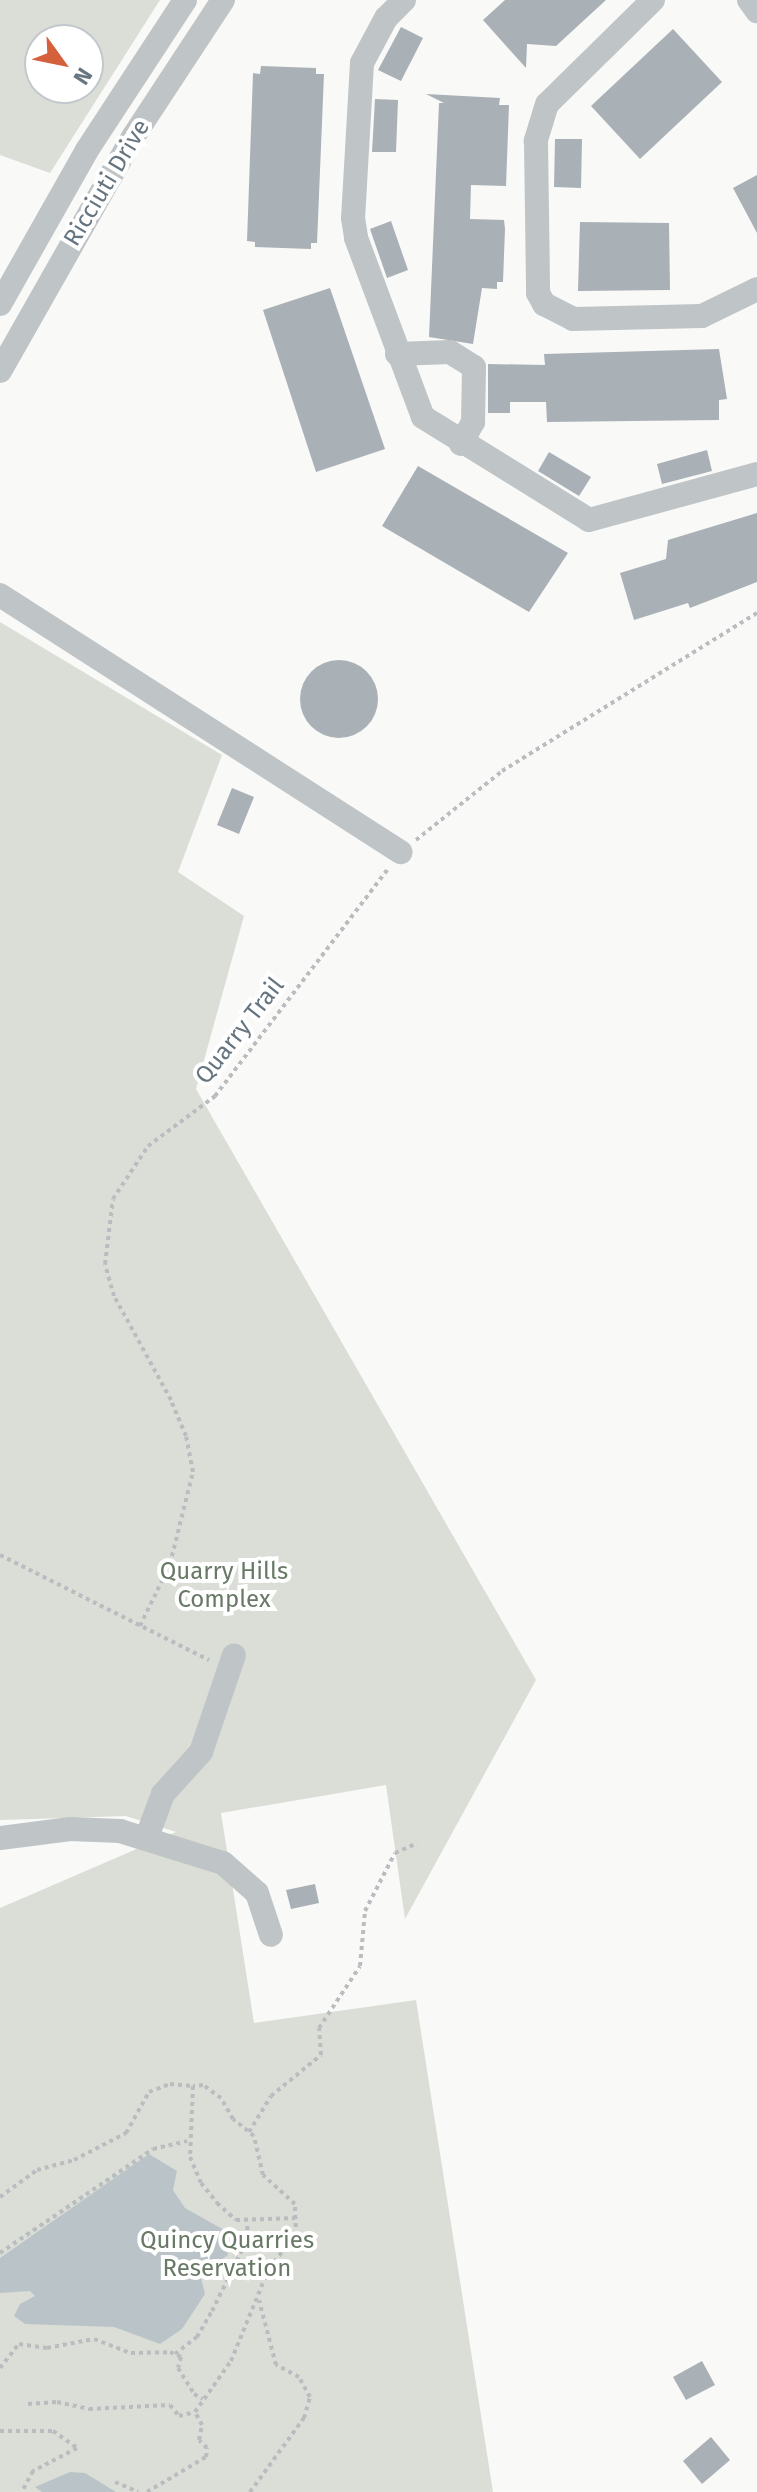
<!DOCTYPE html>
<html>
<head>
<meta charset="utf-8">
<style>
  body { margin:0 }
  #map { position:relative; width:757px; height:2492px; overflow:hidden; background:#f9f9f8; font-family:"Fira Sans",sans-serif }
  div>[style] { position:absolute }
  .green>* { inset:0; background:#daded7 }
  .water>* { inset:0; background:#bac4c8 }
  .building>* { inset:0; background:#a9b0b6 }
  .round { border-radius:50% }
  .path>* { height:4px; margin-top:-2px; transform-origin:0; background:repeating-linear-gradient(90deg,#babdc0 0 4px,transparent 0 8px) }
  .minor>* { height:24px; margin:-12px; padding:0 12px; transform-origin:12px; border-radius:12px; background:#bfc4c7 }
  span { translate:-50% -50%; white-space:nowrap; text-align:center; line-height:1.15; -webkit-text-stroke:8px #fff; paint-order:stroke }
  .street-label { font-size:24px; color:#667580 }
  .park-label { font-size:24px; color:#687966 }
  .north { position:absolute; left:24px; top:24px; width:80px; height:80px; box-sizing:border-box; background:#fff; border:2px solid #c2c8cc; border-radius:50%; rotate:123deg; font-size:22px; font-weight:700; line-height:32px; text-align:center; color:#667580 }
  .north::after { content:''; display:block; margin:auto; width:28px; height:36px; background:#d5603c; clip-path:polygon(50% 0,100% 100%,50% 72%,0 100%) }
</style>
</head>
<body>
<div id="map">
  <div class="green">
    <div style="clip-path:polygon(evenodd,0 0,160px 0,50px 173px,0 155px,0 0,40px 40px,88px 40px,88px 88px,40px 88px,40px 40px)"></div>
    <div style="clip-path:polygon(0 622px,222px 755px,178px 872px,244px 916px,196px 1089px,536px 1680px,405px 1919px,386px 1785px,221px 1813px,254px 2023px,416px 2000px,493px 2492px,0 2492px,0 1908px,176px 1832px,126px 1816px,0 1820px)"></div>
  </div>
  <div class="water">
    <div style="clip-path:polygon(149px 2154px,177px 2171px,173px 2190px,185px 2208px,224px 2230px,228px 2255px,200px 2274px,205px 2294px,182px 2329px,160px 2344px,114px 2327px,25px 2324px,14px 2316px,20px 2304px,35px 2296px,30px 2291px,0 2293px,0 2258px)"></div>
    <div style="clip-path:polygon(70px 2472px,85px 2473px,116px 2492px,42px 2492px,35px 2487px)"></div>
  </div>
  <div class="building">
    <div style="clip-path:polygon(505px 0,606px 0,556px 46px,527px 44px,526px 68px,483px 20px)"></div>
    <div style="clip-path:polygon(401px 27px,423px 38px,401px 81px,378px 70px)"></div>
    <div style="clip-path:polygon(673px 29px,722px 82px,640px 159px,591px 106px)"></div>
    <div style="clip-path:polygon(261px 66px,316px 68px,316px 74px,324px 74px,317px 243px,311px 243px,311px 249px,255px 247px,255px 242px,247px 241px,253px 73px,260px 74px)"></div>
    <div style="clip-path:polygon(426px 94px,500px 98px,499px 105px,509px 105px,506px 186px,471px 185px,470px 219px,504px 220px,505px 229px,503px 282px,497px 282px,497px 289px,482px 288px,473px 344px,429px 337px,439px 103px,444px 103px)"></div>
    <div style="clip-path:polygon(375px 99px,398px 100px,396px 152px,372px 152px)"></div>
    <div style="clip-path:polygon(555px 139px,582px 139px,581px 188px,554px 187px)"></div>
    <div style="clip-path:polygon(757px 175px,757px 233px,733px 188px)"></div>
    <div style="clip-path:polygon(391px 221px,408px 270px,387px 278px,370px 229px)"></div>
    <div style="clip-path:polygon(580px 222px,669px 223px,670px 290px,578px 291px)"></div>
    <div style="clip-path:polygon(330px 288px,385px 449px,316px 472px,263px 310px)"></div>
    <div style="clip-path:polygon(719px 349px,727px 399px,719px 400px,719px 420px,547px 422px,546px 402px,510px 402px,510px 413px,488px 413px,488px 364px,545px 365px,544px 354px)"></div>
    <div style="clip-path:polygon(707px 450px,712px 471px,662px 484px,657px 464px)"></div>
    <div style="clip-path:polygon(549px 452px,591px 477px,579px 496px,538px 471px)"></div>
    <div style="clip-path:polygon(418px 466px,568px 553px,529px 612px,382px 526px)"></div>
    <div style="clip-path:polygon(757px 513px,757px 582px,690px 608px,688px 603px,634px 620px,620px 573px,666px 559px,668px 540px)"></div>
    <div class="round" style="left:300px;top:660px;width:78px;height:78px"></div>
    <div style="clip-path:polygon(232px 788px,254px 797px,239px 834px,217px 825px)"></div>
    <div style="clip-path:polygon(315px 1884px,319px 1903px,291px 1909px,286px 1890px)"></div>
    <div style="clip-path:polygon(702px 2361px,715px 2385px,686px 2400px,673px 2377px)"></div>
    <div style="clip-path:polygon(711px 2437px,730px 2460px,702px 2484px,683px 2461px)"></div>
  </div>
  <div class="path">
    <div style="left:416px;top:840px;width:110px;rotate:-38.7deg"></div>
    <div style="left:502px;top:771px;width:300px;rotate:-31.8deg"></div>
    <div style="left:0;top:1555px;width:234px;rotate:26.7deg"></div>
    <div style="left:140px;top:1626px;width:69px;rotate:-64.2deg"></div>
    <div style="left:170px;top:1564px;width:95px;rotate:-76deg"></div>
    <div style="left:193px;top:1472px;width:37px;rotate:-101deg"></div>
    <div style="left:186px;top:1436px;width:39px;rotate:-113deg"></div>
    <div style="left:171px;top:1400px;width:119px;rotate:-118.7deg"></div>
    <div style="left:114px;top:1296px;width:33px;rotate:-106deg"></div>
    <div style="left:105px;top:1264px;width:65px;rotate:-83deg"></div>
    <div style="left:113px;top:1199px;width:64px;rotate:-56.6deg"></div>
    <div style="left:148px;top:1146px;width:84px;rotate:-36.7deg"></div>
    <div style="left:215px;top:1096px;width:285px;rotate:-52.7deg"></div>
    <div style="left:249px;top:2132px;width:42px;rotate:-58.6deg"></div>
    <div style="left:271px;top:2096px;width:65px;rotate:-39.4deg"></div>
    <div style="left:321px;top:2055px;width:27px;rotate:-94deg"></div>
    <div style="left:319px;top:2028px;width:74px;rotate:-56.5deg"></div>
    <div style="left:360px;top:1966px;width:55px;rotate:-84.8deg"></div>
    <div style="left:365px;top:1911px;width:65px;rotate:-62.7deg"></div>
    <div style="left:395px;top:1853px;width:24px;rotate:-24deg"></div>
    <div style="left:0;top:2197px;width:46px;rotate:-36.1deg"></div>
    <div style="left:37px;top:2170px;width:38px;rotate:-15deg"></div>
    <div style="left:74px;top:2160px;width:59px;rotate:-27.4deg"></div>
    <div style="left:126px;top:2133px;width:47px;rotate:-60.7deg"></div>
    <div style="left:149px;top:2092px;width:22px;rotate:-21deg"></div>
    <div style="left:170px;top:2084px;width:23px;rotate:5deg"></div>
    <div style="left:193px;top:2086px;width:71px;rotate:92.4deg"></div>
    <div style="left:190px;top:2157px;width:28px;rotate:67deg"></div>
    <div style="left:201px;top:2183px;width:26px;rotate:51deg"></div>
    <div style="left:217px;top:2203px;width:25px;rotate:42deg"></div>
    <div style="left:236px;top:2220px;width:59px;rotate:-1.9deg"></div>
    <div style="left:0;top:2253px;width:185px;rotate:-34.2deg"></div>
    <div style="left:153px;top:2149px;width:35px;rotate:-13deg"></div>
    <div style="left:175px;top:2354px;width:28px;rotate:-38deg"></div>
    <div style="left:197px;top:2337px;width:30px;rotate:-60deg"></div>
    <div style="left:212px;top:2311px;width:81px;rotate:-63.7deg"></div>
    <div style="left:248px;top:2238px;width:16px;rotate:-94deg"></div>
    <div style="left:0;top:2368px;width:31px;rotate:-52deg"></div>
    <div style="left:19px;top:2344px;width:28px;rotate:8deg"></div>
    <div style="left:47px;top:2348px;width:48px;rotate:-10.8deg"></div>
    <div style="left:94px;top:2339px;width:40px;rotate:21deg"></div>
    <div style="left:131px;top:2353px;width:39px;rotate:-1deg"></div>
    <div style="left:170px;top:2352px;width:12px;rotate:24deg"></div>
    <div style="left:181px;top:2357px;width:11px;rotate:105deg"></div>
    <div style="left:178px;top:2368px;width:31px;rotate:58deg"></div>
    <div style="left:194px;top:2394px;width:10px;rotate:29deg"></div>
    <div style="left:28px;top:2404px;width:29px;rotate:-4deg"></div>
    <div style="left:57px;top:2402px;width:33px;rotate:12deg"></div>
    <div style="left:89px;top:2409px;width:81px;rotate:-2.8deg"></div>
    <div style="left:170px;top:2405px;width:14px;rotate:51deg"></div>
    <div style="left:179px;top:2416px;width:16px;rotate:-14deg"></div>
    <div style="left:0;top:2431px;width:53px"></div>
    <div style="left:53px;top:2431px;width:29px;rotate:35deg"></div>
    <div style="left:77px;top:2448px;width:50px;rotate:152.4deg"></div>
    <div style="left:33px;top:2471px;width:24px;rotate:118deg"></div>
    <div style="left:115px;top:2482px;width:25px;rotate:23deg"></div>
    <div style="left:147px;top:2492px;width:69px;rotate:-30.7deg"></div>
    <div style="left:206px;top:2457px;width:9px;rotate:-84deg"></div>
    <div style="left:207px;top:2448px;width:11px;rotate:-135deg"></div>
    <div style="left:199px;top:2440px;width:15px;rotate:-79deg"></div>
    <div style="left:202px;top:2425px;width:15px;rotate:-118deg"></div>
    <div style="left:195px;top:2412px;width:62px;rotate:-54.8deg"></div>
    <div style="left:231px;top:2361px;width:100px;rotate:-67.8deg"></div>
    <div style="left:269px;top:2268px;width:43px;rotate:-50.7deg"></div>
    <div style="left:296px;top:2235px;width:31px;rotate:-92deg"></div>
    <div style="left:295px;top:2204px;width:43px;rotate:-137.8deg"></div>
    <div style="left:263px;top:2175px;width:40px;rotate:-103deg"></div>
    <div style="left:254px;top:2136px;width:27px;rotate:-141deg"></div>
    <div style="left:233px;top:2119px;width:24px;rotate:-120deg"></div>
    <div style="left:221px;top:2098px;width:22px;rotate:-144deg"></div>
    <div style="left:203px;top:2085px;width:10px;rotate:174deg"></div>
    <div style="left:250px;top:2492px;width:92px;rotate:-53.9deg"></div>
    <div style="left:304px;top:2418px;width:22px;rotate:-74deg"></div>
    <div style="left:310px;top:2397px;width:23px;rotate:-119deg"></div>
    <div style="left:299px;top:2377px;width:26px;rotate:-152deg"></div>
    <div style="left:276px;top:2365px;width:67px;rotate:-104.7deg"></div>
  </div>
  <div class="minor">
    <div style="left:404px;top:0;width:25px;rotate:135deg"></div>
    <div style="left:386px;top:18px;width:51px;rotate:118.1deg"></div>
    <div style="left:362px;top:63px;width:155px;rotate:93.3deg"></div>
    <div style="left:353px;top:218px;width:20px;rotate:81deg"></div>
    <div style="left:356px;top:238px;width:191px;rotate:69.5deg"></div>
    <div style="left:423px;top:417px;width:195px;rotate:31.8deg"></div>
    <div style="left:589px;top:520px;width:174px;rotate:-15.3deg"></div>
    <div style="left:653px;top:0;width:148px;rotate:135.5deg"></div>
    <div style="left:547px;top:104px;width:39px;rotate:107deg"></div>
    <div style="left:536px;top:141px;width:152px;rotate:89.2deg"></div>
    <div style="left:538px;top:293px;width:13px;rotate:61deg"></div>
    <div style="left:544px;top:304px;width:33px;rotate:27deg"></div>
    <div style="left:573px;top:319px;width:129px;rotate:-1.3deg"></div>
    <div style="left:702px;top:316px;width:61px;rotate:-26.1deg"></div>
    <div style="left:749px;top:0;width:14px;rotate:54deg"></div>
    <div style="left:0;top:304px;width:177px;rotate:-60.5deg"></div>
    <div style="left:87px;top:150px;width:179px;rotate:-56.8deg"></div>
    <div style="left:397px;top:354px;width:53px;rotate:-2.2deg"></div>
    <div style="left:450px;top:352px;width:28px;rotate:32deg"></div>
    <div style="left:474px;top:367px;width:55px;rotate:91deg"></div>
    <div style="left:473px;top:422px;width:25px;rotate:119deg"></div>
    <div style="left:0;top:371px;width:269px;rotate:-60.4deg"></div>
    <div style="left:133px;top:137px;width:164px;rotate:-56.7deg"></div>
    <div style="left:0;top:595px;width:476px;rotate:32.7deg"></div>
    <div style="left:147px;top:1837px;width:46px;rotate:-69.6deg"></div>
    <div style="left:163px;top:1794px;width:57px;rotate:-47.9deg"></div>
    <div style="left:201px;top:1752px;width:102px;rotate:-71.2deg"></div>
    <div style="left:0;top:1838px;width:71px;rotate:-7.3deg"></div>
    <div style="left:70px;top:1829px;width:50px;rotate:2.3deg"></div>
    <div style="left:120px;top:1831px;width:108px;rotate:17.3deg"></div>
    <div style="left:223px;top:1863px;width:45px;rotate:41.4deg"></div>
    <div style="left:257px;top:1893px;width:44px;rotate:71.6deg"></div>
  </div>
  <div class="street-label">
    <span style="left:107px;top:183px;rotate:-59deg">Ricciuti Drive</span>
    <span style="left:240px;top:1031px;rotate:-52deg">Quarry Trail</span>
  </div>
  <div class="park-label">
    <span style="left:224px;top:1586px">Quarry Hills<br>Complex</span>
    <span style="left:227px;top:2255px">Quincy Quarries<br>Reservation</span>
  </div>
  <div class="north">N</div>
</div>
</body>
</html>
